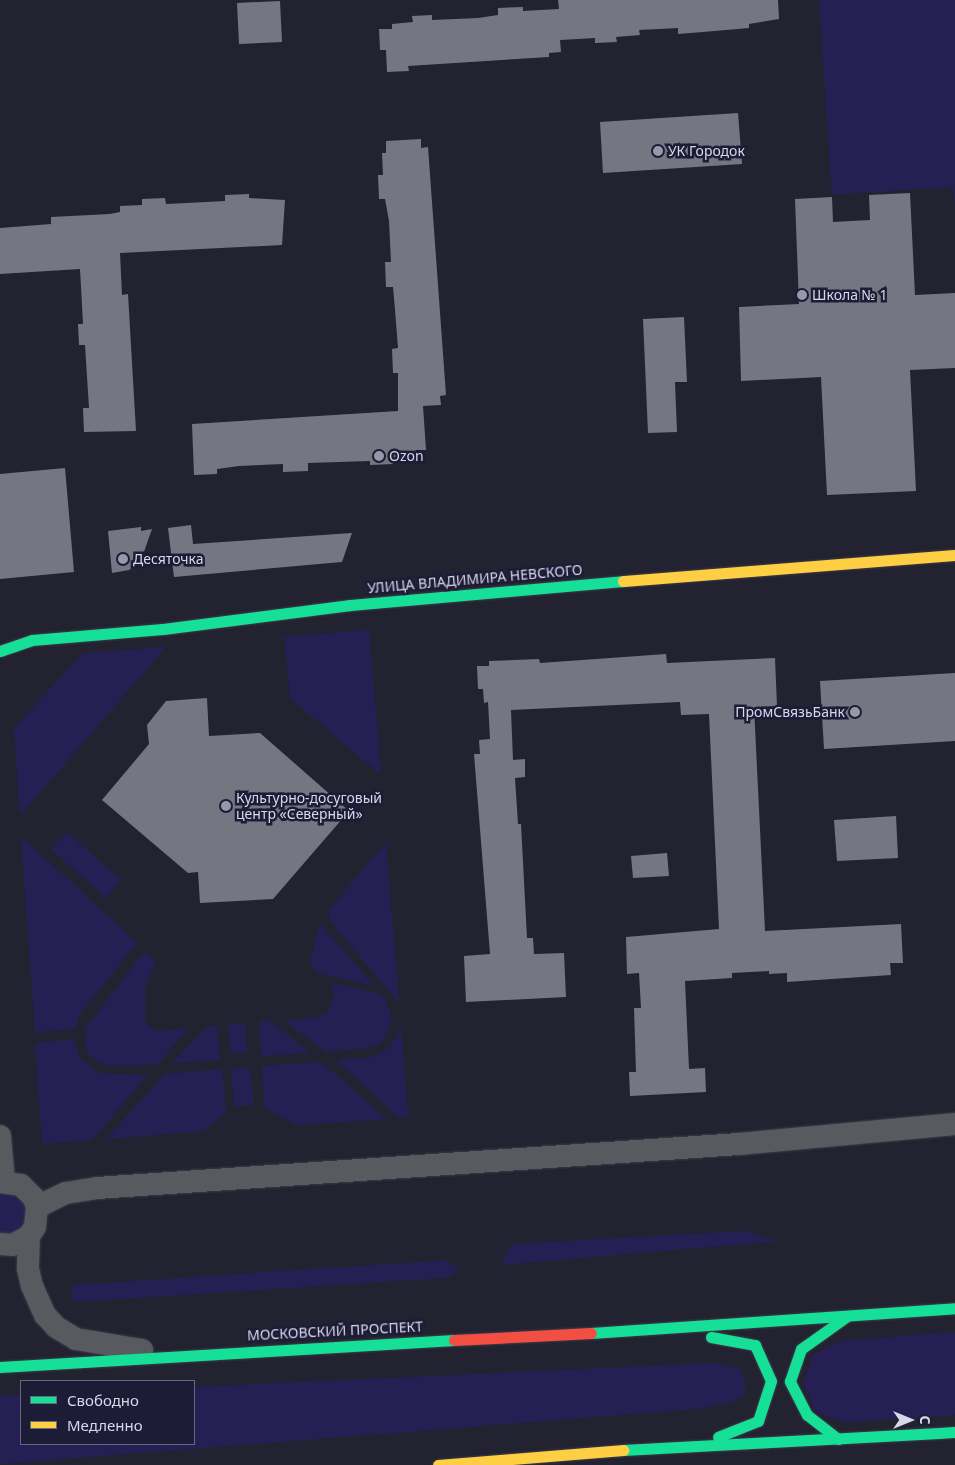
<!DOCTYPE html>
<html>
<head>
<meta charset="utf-8">
<style>
  body { margin:0 }
  #map { position:relative; width:955px; height:1465px; overflow:hidden; background:#232231; font-family:"Noto Sans",sans-serif }
  div>[style] { position:absolute }
  .green>* { inset:0; background:#261f54 }
  .building>* { inset:0; background:#767683 }
  .roads { filter:drop-shadow(0 0 1px #3d3d49) drop-shadow(0 0 1px #3d3d49) }
  .street>* { height:22px; margin:-11px; padding:0 11px; transform-origin:11px; border-radius:11px; background:#595960 }
  .fast>* { height:11px; margin:-5.5px; padding:0 5.5px; transform-origin:5.5px; border-radius:5.5px; background:#16e098 }
  .slow>* { height:11px; margin:-5.5px; padding:0 5.5px; transform-origin:5.5px; border-radius:5.5px; background:#ffcf43 }
  .jam>* { height:11px; margin:-5.5px; padding:0 5.5px; transform-origin:5.5px; border-radius:5.5px; background:#f24e42 }
  .dots>* { width:14px; height:14px; translate:-50% -50%; box-sizing:border-box; border:2px solid #1d1c37; border-radius:50% }
  span { translate:-50% -50%; white-space:nowrap; text-align:center; line-height:1.15; -webkit-text-stroke:5px #1d1c37; paint-order:stroke }
  .poi-label { font-size:14px; color:#d7d8ea }
  .left { translate:0 -50%; text-align:left }
  .right { translate:-100% -50%; text-align:right }
  .street-label { font-size:14px; color:#d7d8ea }
  .legend { position:absolute; left:20px; top:1380px; width:175px; height:65px; box-sizing:border-box; background:#1d1c37; border:1px solid #67677f; margin:0; padding:6px 9px; list-style:none; font-size:15px; color:#d7d8ea }
  .legend li { display:flex; align-items:center; gap:10px; height:25px }
  .legend b { width:25px; border:1px solid #67677f }
  .north { position:absolute; left:885px; top:1395px; width:50px; height:50px; -webkit-text-stroke:4px #1d1c37; paint-order:stroke; rotate:90deg; font-size:14px; font-weight:700; line-height:20px; text-align:center; color:#d7d8ea }
  .north::after { content:''; display:block; margin:auto; width:18px; height:22px; background:#d7d8ea; clip-path:polygon(50% 0,100% 100%,50% 72%,0 100%) }
</style>
</head>
<body>
<div id="map">
  <div class="green">
    <div style="clip-path:polygon(819px 0,955px 0,955px 207px,953px 187px,832px 195px)"></div>
    <div style="clip-path:polygon(369px 630px,381px 775px,290px 698px,284px 637px)"></div>
    <div style="clip-path:polygon(166px 647px,20px 816px,14px 728px,83px 653px)"></div>
    <div style="clip-path:polygon(67px 832px,121px 880px,106px 898px,51px 849px)"></div>
    <div style="clip-path:polygon(21px 836px,137px 943px,79px 1015px,76px 1029px,35px 1032px)"></div>
    <div style="clip-path:polygon(386px 842px,399px 1003px,330px 921px,328px 911px)"></div>
    <div style="clip-path:polygon(320px 923px,374px 986px,317px 973px,310px 962px)"></div>
    <div style="clip-path:polygon(145px 951px,156px 962px,145px 985px,145px 1022px,155px 1031px,189px 1028px,157px 1065px,104px 1065px,90px 1056px,86px 1048px,85px 1029px)"></div>
    <div style="clip-path:polygon(332px 983px,380px 994px,386px 1001px,392px 1020px,382px 1043px,368px 1048px,326px 1052px,285px 1021px,318px 1017px,329px 1011px,334px 998px)"></div>
    <div style="clip-path:polygon(269px 1020px,310px 1053px,261px 1056px,259px 1021px)"></div>
    <div style="clip-path:polygon(245px 1023px,247px 1053px,231px 1054px,228px 1024px)"></div>
    <div style="clip-path:polygon(217px 1025px,220px 1060px,172px 1063px,208px 1026px)"></div>
    <div style="clip-path:polygon(401px 1026px,408px 1117px,399px 1118px,336px 1060px,369px 1058px,385px 1051px,395px 1040px)"></div>
    <div style="clip-path:polygon(74px 1039px,79px 1057px,98px 1073px,147px 1075px,92px 1140px,42px 1144px,35px 1043px)"></div>
    <div style="clip-path:polygon(321px 1062px,387px 1119px,295px 1125px,265px 1108px,262px 1066px)"></div>
    <div style="clip-path:polygon(250px 1068px,254px 1105px,234px 1107px,231px 1069px)"></div>
    <div style="clip-path:polygon(222px 1069px,226px 1111px,204px 1131px,106px 1139px,165px 1074px)"></div>
    <div style="clip-path:polygon(0 1190px,21px 1194px,29px 1219px,18px 1233px,0 1235px)"></div>
    <div style="clip-path:polygon(745px 1231px,779px 1241px,502px 1265px,511px 1244px)"></div>
    <div style="clip-path:polygon(445px 1260px,459px 1269px,446px 1278px,73px 1302px,72px 1285px)"></div>
    <div style="clip-path:polygon(955px 1332px,955px 1415px,845px 1422px,816px 1412px,803px 1384px,813px 1355px,841px 1341px)"></div>
    <div style="clip-path:polygon(716px 1363px,740px 1369px,745px 1381px,745px 1395px,730px 1403px,696px 1409px,0 1464px,0 1396px,21px 1395px,21px 1444px,194px 1444px,194px 1387px)"></div>
  </div>
  <div class="building">
    <div style="clip-path:polygon(558px 0,778px 0,779px 19px,749px 24px,749px 28px,703px 32px,678px 34px,678px 28px,639px 30px,640px 35px,616px 37px,617px 42px,595px 43px,595px 38px,560px 40px,561px 52px,549px 53px,549px 57px,408px 66px,409px 71px,387px 72px,386px 50px,380px 50px,379px 29px,392px 29px,392px 24px,413px 22px,412px 16px,432px 15px,432px 20px,478px 18px,498px 15px,498px 8px,523px 7px,523px 11px,559px 9px)"></div>
    <div style="clip-path:polygon(280px 1px,282px 42px,239px 44px,237px 3px)"></div>
    <div style="clip-path:polygon(738px 113px,742px 164px,603px 173px,600px 122px)"></div>
    <div style="clip-path:polygon(421px 139px,421px 148px,428px 147px,446px 395px,440px 396px,441px 405px,423px 406px,426px 450px,416px 450px,416px 456px,392px 458px,393px 464px,370px 465px,370px 461px,308px 463px,308px 471px,283px 472px,283px 464px,239px 466px,217px 469px,217px 474px,194px 475px,192px 424px,398px 411px,398px 373px,393px 373px,392px 349px,398px 348px,395px 310px,393px 287px,386px 287px,385px 262px,391px 262px,389px 221px,385px 199px,379px 199px,378px 175px,383px 175px,382px 153px,386px 153px,386px 141px)"></div>
    <div style="clip-path:polygon(910px 193px,915px 295px,955px 293px,955px 368px,910px 370px,916px 491px,827px 495px,821px 377px,741px 381px,739px 307px,799px 304px,795px 199px,832px 197px,833px 222px,870px 220px,869px 195px)"></div>
    <div style="clip-path:polygon(249px 194px,249px 198px,285px 200px,282px 245px,120px 253px,122px 295px,128px 294px,136px 431px,84px 432px,83px 408px,89px 408px,85px 345px,79px 345px,78px 324px,83px 324px,80px 269px,0 274px,0 228px,51px 224px,51px 217px,110px 214px,120px 212px,120px 206px,142px 205px,142px 199px,165px 198px,166px 204px,187px 203px,225px 201px,225px 195px)"></div>
    <div style="clip-path:polygon(684px 317px,687px 382px,675px 382px,677px 432px,648px 433px,643px 319px)"></div>
    <div style="clip-path:polygon(65px 468px,74px 572px,0 579px,0 474px)"></div>
    <div style="clip-path:polygon(191px 525px,193px 544px,352px 533px,342px 562px,174px 577px,168px 528px)"></div>
    <div style="clip-path:polygon(141px 527px,141px 531px,152px 529px,140px 563px,129px 570px,112px 573px,108px 531px)"></div>
    <div style="clip-path:polygon(666px 654px,667px 663px,775px 658px,777px 706px,754px 707px,765px 931px,901px 924px,903px 963px,890px 963px,891px 975px,787px 982px,787px 973px,769px 974px,769px 971px,732px 973px,732px 978px,685px 981px,689px 1069px,705px 1068px,706px 1092px,630px 1096px,629px 1072px,636px 1072px,634px 1008px,641px 1008px,639px 973px,627px 974px,626px 937px,719px 929px,709px 714px,681px 715px,680px 702px,511px 710px,513px 760px,525px 759px,525px 777px,515px 778px,518px 824px,521px 824px,527px 938px,533px 938px,534px 954px,564px 953px,566px 997px,466px 1002px,464px 956px,490px 954px,474px 754px,480px 754px,479px 740px,490px 739px,488px 702px,484px 703px,483px 689px,478px 689px,477px 666px,489px 666px,489px 661px,539px 659px,540px 663px)"></div>
    <div style="clip-path:polygon(955px 673px,955px 741px,824px 749px,820px 681px)"></div>
    <div style="clip-path:polygon(207px 698px,209px 736px,260px 733px,349px 811px,273px 899px,200px 903px,198px 872px,188px 873px,102px 800px,149px 744px,147px 725px,166px 701px)"></div>
    <div style="clip-path:polygon(896px 816px,898px 858px,837px 861px,834px 820px)"></div>
    <div style="clip-path:polygon(667px 853px,669px 876px,633px 878px,631px 856px)"></div>
  </div>
  <div class="roads">
    <div class="street">
      <div style="left:0;top:1136px;width:45px;rotate:84.9deg"></div>
      <div style="left:0;top:1182px;width:21px;rotate:8deg"></div>
      <div style="left:21px;top:1185px;width:17px;rotate:45deg"></div>
      <div style="left:33px;top:1197px;width:11px;rotate:68deg"></div>
      <div style="left:37px;top:1207px;width:20px;rotate:96deg"></div>
      <div style="left:35px;top:1227px;width:11px;rotate:124deg"></div>
      <div style="left:29px;top:1236px;width:18px;rotate:151deg"></div>
      <div style="left:13px;top:1245px;width:13px;rotate:-176deg"></div>
      <div style="left:37px;top:1207px;width:32px;rotate:-26deg"></div>
      <div style="left:66px;top:1193px;width:31px;rotate:-9deg"></div>
      <div style="left:97px;top:1188px;width:644px;rotate:-3.92deg"></div>
      <div style="left:739px;top:1144px;width:217px;rotate:-5.3deg"></div>
      <div style="left:29px;top:1236px;width:33px;rotate:92deg"></div>
      <div style="left:28px;top:1269px;width:17px;rotate:77deg"></div>
      <div style="left:32px;top:1286px;width:32px;rotate:66deg"></div>
      <div style="left:45px;top:1315px;width:16px;rotate:47deg"></div>
      <div style="left:56px;top:1327px;width:23px;rotate:31deg"></div>
      <div style="left:76px;top:1339px;width:67px;rotate:9.5deg"></div>
    </div>
    <div class="fast">
      <div style="left:0;top:651px;width:34px;rotate:-19deg"></div>
      <div style="left:32px;top:640px;width:131px;rotate:-4.8deg"></div>
      <div style="left:163px;top:629px;width:189px;rotate:-7.3deg"></div>
      <div style="left:350px;top:605px;width:274px;rotate:-5deg"></div>
      <div style="left:591px;top:1333px;width:365px;rotate:-3.9deg"></div>
      <div style="left:711px;top:1337px;width:45px;rotate:10.3deg"></div>
      <div style="left:755px;top:1345px;width:39px;rotate:66deg"></div>
      <div style="left:771px;top:1381px;width:42px;rotate:108deg"></div>
      <div style="left:758px;top:1421px;width:43px;rotate:158.2deg"></div>
      <div style="left:0;top:1367px;width:455px;rotate:-3.4deg"></div>
      <div style="left:838px;top:1439px;width:39px;rotate:-142deg"></div>
      <div style="left:807px;top:1415px;width:38px;rotate:-117deg"></div>
      <div style="left:790px;top:1381px;width:34px;rotate:-71deg"></div>
      <div style="left:801px;top:1349px;width:55px;rotate:-35.4deg"></div>
      <div style="left:623px;top:1450px;width:332px;rotate:-3.1deg"></div>
    </div>
    <div class="slow">
      <div style="left:623px;top:581px;width:333px;rotate:-4.5deg"></div>
      <div style="left:438px;top:1465px;width:186px;rotate:-4.6deg"></div>
    </div>
    <div class="jam">
      <div style="left:454px;top:1340px;width:137px;rotate:-2.9deg"></div>
    </div>
  </div>
  <div class="dots">
    <div style="left:658px;top:151px;background:#9898a9"></div>
    <div style="left:802px;top:295px;background:#9898a9"></div>
    <div style="left:379px;top:456px;background:#9898a9"></div>
    <div style="left:123px;top:559px;background:#9898a9"></div>
    <div style="left:855px;top:712px;background:#9898a9"></div>
    <div style="left:226px;top:806px;background:#9898a9"></div>
  </div>
  <div class="poi-label">
    <span class="left" style="left:668px;top:151px">УК Городок</span>
    <span class="left" style="left:812px;top:295px">Школа № 1</span>
    <span class="left" style="left:389px;top:456px">Ozon</span>
    <span class="left" style="left:133px;top:559px">Десяточка</span>
    <span class="right" style="left:845px;top:712px">ПромСвязьБанк</span>
    <span class="left" style="left:236px;top:806px">Культурно-досуговый<br>центр «Северный»</span>
  </div>
  <div class="street-label">
    <span style="left:475px;top:579px;rotate:-5deg">УЛИЦА ВЛАДИМИРА НЕВСКОГО</span>
    <span style="left:335px;top:1331px;rotate:-3deg">МОСКОВСКИЙ ПРОСПЕКТ</span>
  </div>
  <ul class="legend">
  <li><b style="height:6px;background:#16e098"></b>Свободно</li>
  <li><b style="height:6px;background:#ffcf43"></b>Медленно</li>
  </ul>
  <div class="north">С</div>
</div>
</body>
</html>
